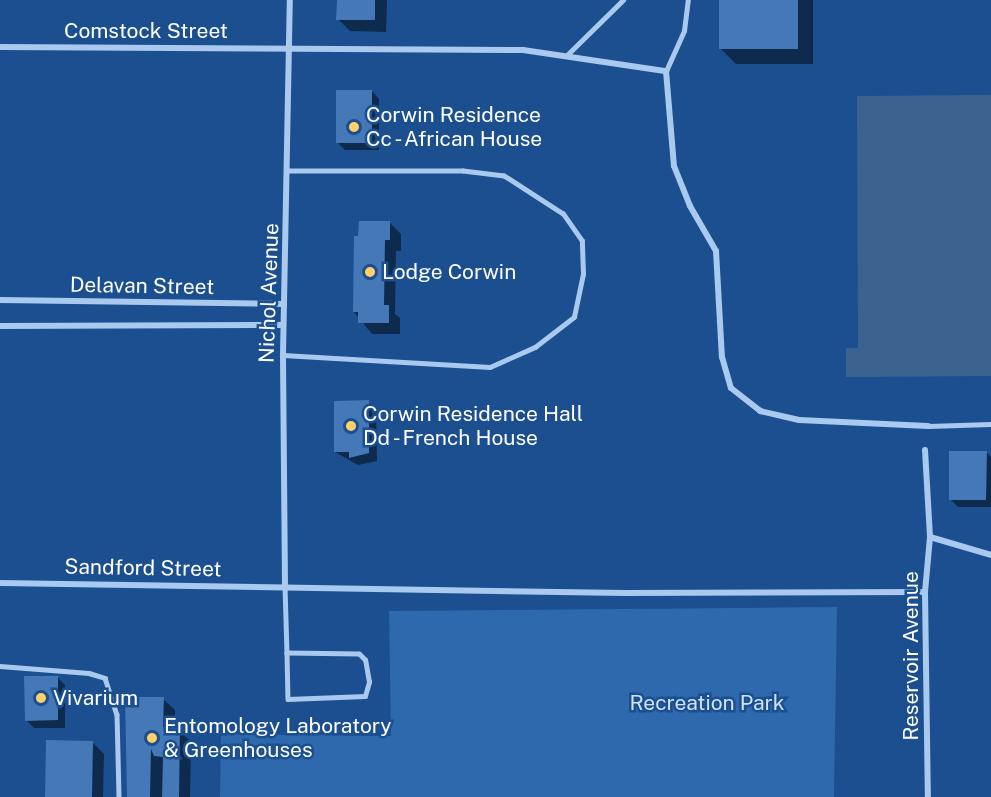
<!DOCTYPE html>
<html>
<head>
<meta charset="utf-8">
<style>
  body { margin:0 }
  #map { position:relative; width:991px; height:797px; overflow:hidden; background:#1b4f8f; font-family:"Public Sans",sans-serif }
  div>[style] { position:absolute }
  .green>* { inset:0; background:#2e69ad }
  .water>* { inset:0; background:#3c6290 }
  .shadow>* { inset:0; background:#0007 }
  .building>* { inset:0; background:#4478b7 }
  .lane>* { height:4.5px; margin:-2.25px; padding:0 2.25px; transform-origin:2.25px; border-radius:2.25px; background:#a9c9ee }
  .street>* { height:6px; margin:-3px; padding:0 3px; transform-origin:3px; border-radius:3px; background:#a9c9ee }
  .dots>* { width:16px; height:16px; translate:-50% -50%; box-sizing:border-box; border:3px solid #1b4f8f; border-radius:50% }
  span { translate:-50% -50%; white-space:nowrap; text-align:center; line-height:1.15; -webkit-text-stroke:5px #1b4f8f; paint-order:stroke }
  .street-label { font-size:21px; color:#fff }
  .poi-label { font-size:21px; color:#fff }
  .left { translate:0 -50%; text-align:left }
  .park-label { font-size:21px; color:#cfe3fa }
</style>
</head>
<body>
<div id="map">
  <div class="green">
    <div style="clip-path:polygon(837px 607px,834px 797px,220px 797px,221px 734px,391px 736px,389px 611px)"></div>
  </div>
  <div class="water">
    <div style="clip-path:polygon(991px 95px,991px 376px,846px 377px,846px 348px,858px 348px,857px 96px)"></div>
  </div>
  <div class="shadow">
    <div style="clip-path:polygon(338px 0,387px 0,386px 32px,350px 31px,338px 19px)"></div>
    <div style="clip-path:polygon(720px 0,813px 0,813px 64px,736px 64px,720px 48px)"></div>
    <div style="clip-path:polygon(372px 91px,379px 99px,379px 150px,345px 150px,337px 142px)"></div>
    <div style="clip-path:polygon(389px 222px,401px 234px,401px 251px,396px 251px,395px 314px,400px 318px,400px 334px,372px 334px,354px 312px,360px 237px)"></div>
    <div style="clip-path:polygon(368px 402px,376px 409px,377px 461px,358px 465px,335px 452px)"></div>
    <div style="clip-path:polygon(986px 452px,991px 457px,991px 507px,958px 507px,950px 499px)"></div>
    <div style="clip-path:polygon(57px 677px,65px 685px,65px 728px,34px 728px,26px 720px)"></div>
    <div style="clip-path:polygon(163px 699px,175px 710px,175px 729px,191px 741px,190px 797px,128px 797px)"></div>
    <div style="clip-path:polygon(92px 742px,104px 754px,103px 797px,47px 797px)"></div>
  </div>
  <div class="building">
    <div style="clip-path:polygon(337px 0,375px 0,375px 20px,336px 20px)"></div>
    <div style="clip-path:polygon(719px 0,798px 0,798px 49px,719px 49px)"></div>
    <div style="clip-path:polygon(336px 90px,372px 90px,372px 143px,336px 143px)"></div>
    <div style="clip-path:polygon(359px 221px,390px 221px,390px 240px,385px 240px,384px 305px,389px 305px,389px 323px,358px 323px,358px 312px,353px 312px,354px 236px,358px 236px)"></div>
    <div style="clip-path:polygon(369px 400px,369px 453px,349px 458px,349px 452px,334px 452px,334px 401px)"></div>
    <div style="clip-path:polygon(949px 451px,987px 451px,986px 500px,949px 500px)"></div>
    <div style="clip-path:polygon(24px 676px,58px 676px,58px 720px,25px 721px)"></div>
    <div style="clip-path:polygon(125px 697px,164px 697px,163px 727px,180px 727px,179px 797px,162px 797px,163px 757px,154px 756px,151px 749px,150px 797px,127px 797px)"></div>
    <div style="clip-path:polygon(46px 740px,93px 741px,92px 797px,45px 797px)"></div>
  </div>
  <div class="lane">
    <div style="left:568px;top:54px;width:77px;rotate:-44.5deg"></div>
    <div style="left:666px;top:71px;width:44px;rotate:-65.8deg"></div>
    <div style="left:684px;top:31px;width:31px;rotate:-83deg"></div>
    <div style="left:283px;top:355px;width:207px;rotate:3.3deg"></div>
    <div style="left:490px;top:367px;width:49px;rotate:-24deg"></div>
    <div style="left:535px;top:347px;width:49px;rotate:-37.6deg"></div>
    <div style="left:574px;top:317px;width:44px;rotate:-78.2deg"></div>
    <div style="left:583px;top:274px;width:33px;rotate:-92deg"></div>
    <div style="left:582px;top:241px;width:33px;rotate:-125deg"></div>
    <div style="left:563px;top:214px;width:70px;rotate:-147.2deg"></div>
    <div style="left:504px;top:176px;width:41px;rotate:-173deg"></div>
    <div style="left:463px;top:171px;width:174px;rotate:180deg"></div>
    <div style="left:928px;top:426px;width:63px;rotate:-1.8deg"></div>
    <div style="left:285px;top:586px;width:67px;rotate:88.3deg"></div>
    <div style="left:287px;top:653px;width:46px;rotate:88.8deg"></div>
    <div style="left:288px;top:699px;width:77px;rotate:-2.2deg"></div>
    <div style="left:365px;top:696px;width:15px;rotate:-74deg"></div>
    <div style="left:369px;top:682px;width:22px;rotate:-100deg"></div>
    <div style="left:365px;top:660px;width:8px;rotate:-135deg"></div>
    <div style="left:359px;top:654px;width:72px;rotate:-179.2deg"></div>
    <div style="left:0;top:666px;width:89px;rotate:4.5deg"></div>
    <div style="left:89px;top:673px;width:17px;rotate:17deg"></div>
    <div style="left:105px;top:678px;width:38px;rotate:72deg"></div>
    <div style="left:117px;top:714px;width:83px;rotate:88.6deg"></div>
  </div>
  <div class="street">
    <div style="left:0;top:47px;width:523px;rotate:0.33deg"></div>
    <div style="left:523px;top:50px;width:145px;rotate:8.4deg"></div>
    <div style="left:666px;top:71px;width:95px;rotate:85.2deg"></div>
    <div style="left:674px;top:166px;width:43px;rotate:68.2deg"></div>
    <div style="left:690px;top:206px;width:52px;rotate:60deg"></div>
    <div style="left:716px;top:251px;width:106px;rotate:86.8deg"></div>
    <div style="left:722px;top:357px;width:32px;rotate:74deg"></div>
    <div style="left:731px;top:388px;width:37px;rotate:38deg"></div>
    <div style="left:760px;top:411px;width:40px;rotate:13deg"></div>
    <div style="left:799px;top:420px;width:129px;rotate:2.7deg"></div>
    <div style="left:0;top:300px;width:284px;rotate:0.8deg"></div>
    <div style="left:0;top:326px;width:283px;rotate:-0.2deg"></div>
    <div style="left:925px;top:450px;width:87px;rotate:86.7deg"></div>
    <div style="left:930px;top:537px;width:55px;rotate:95.2deg"></div>
    <div style="left:925px;top:592px;width:205px;rotate:89.2deg"></div>
    <div style="left:930px;top:537px;width:64px;rotate:16.4deg"></div>
    <div style="left:0;top:583px;width:625px;rotate:0.92deg"></div>
    <div style="left:625px;top:593px;width:300px;rotate:-0.2deg"></div>
    <div style="left:285px;top:586px;width:231px;rotate:-90.5deg"></div>
    <div style="left:283px;top:355px;width:355px;rotate:-88.9deg"></div>
  </div>
  <div class="dots">
    <div style="left:354px;top:127px;background:#ffd166"></div>
    <div style="left:370px;top:272px;background:#ffd166"></div>
    <div style="left:351px;top:426px;background:#ffd166"></div>
    <div style="left:41px;top:698px;background:#ffd166"></div>
    <div style="left:152px;top:738px;background:#ffd166"></div>
  </div>
  <div class="street-label">
    <span style="left:146px;top:31px">Comstock Street</span>
    <span style="left:142px;top:286px;rotate:1deg">Delavan Street</span>
    <span style="left:269px;top:293px;rotate:-88deg">Nichol Avenue</span>
    <span style="left:143px;top:568px;rotate:1deg">Sandford Street</span>
    <span style="left:911px;top:656px;rotate:-90deg">Reservoir Avenue</span>
  </div>
  <div class="poi-label">
    <span class="left" style="left:366px;top:127px">Corwin Residence<br>Cc - African House</span>
    <span class="left" style="left:382px;top:272px">Lodge Corwin</span>
    <span class="left" style="left:363px;top:426px">Corwin Residence Hall<br>Dd - French House</span>
    <span class="left" style="left:53px;top:698px">Vivarium</span>
    <span class="left" style="left:164px;top:738px">Entomology Laboratory<br>&amp; Greenhouses</span>
  </div>
  <div class="park-label">
    <span style="left:707px;top:703px">Recreation Park</span>
  </div>
</div>
</body>
</html>
